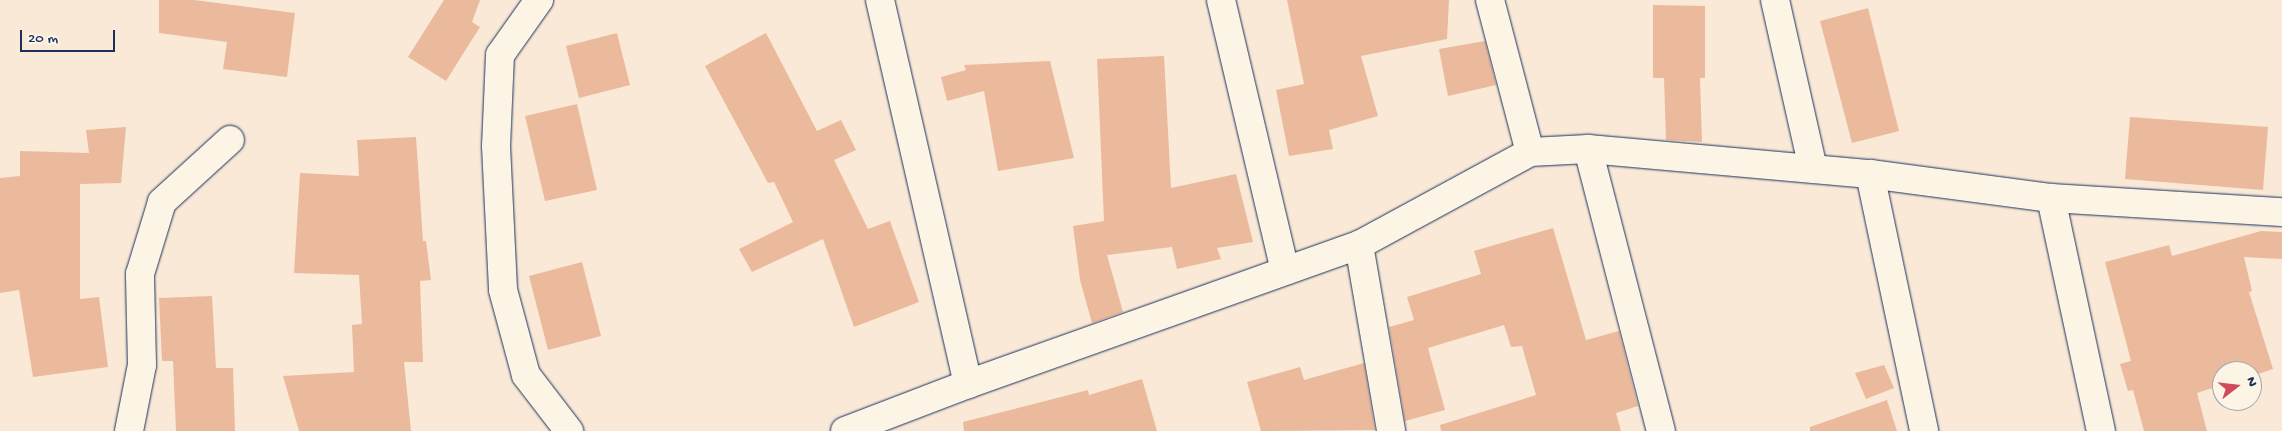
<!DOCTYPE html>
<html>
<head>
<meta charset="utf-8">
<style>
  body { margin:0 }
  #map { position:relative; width:2282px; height:431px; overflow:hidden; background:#f9e9d6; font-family:"Gochi Hand",sans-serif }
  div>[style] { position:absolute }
  .building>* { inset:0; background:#ebba9c }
  .roads { filter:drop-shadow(0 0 1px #1b2f5e) drop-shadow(0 0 1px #1b2f5e) }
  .minor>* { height:28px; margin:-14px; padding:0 14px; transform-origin:14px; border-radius:14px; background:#fcf5e5 }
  span { translate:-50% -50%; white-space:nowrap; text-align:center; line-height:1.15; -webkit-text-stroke:4px #fcf5e5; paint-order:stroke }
  .north { position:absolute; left:2212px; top:361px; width:50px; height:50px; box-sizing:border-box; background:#fcf5e5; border:1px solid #a2a6af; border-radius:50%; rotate:74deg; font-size:14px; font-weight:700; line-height:20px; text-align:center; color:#1b2f5e }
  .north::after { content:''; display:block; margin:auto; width:18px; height:22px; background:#d1495b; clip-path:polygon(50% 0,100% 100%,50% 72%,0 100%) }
  .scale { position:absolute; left:20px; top:30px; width:95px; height:22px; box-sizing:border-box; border:2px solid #1b2f5e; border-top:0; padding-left:6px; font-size:15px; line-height:18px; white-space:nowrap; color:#1b2f5e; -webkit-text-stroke:4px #fcf5e5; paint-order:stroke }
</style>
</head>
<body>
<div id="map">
  <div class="building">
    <div style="clip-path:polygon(159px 0,194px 0,295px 13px,287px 77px,223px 69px,227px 42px,159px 33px)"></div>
    <div style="clip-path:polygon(444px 0,480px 0,472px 22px,480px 27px,446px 81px,408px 57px)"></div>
    <div style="clip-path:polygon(1287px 0,1449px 0,1447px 39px,1361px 56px,1378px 116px,1329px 130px,1333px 149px,1289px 156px,1276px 90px,1304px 84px)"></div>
    <div style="clip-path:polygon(1653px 5px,1705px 6px,1705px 78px,1700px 78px,1702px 142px,1666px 140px,1664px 78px,1653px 78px)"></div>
    <div style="clip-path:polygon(1868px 8px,1899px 131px,1852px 143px,1820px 21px)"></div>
    <div style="clip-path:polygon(617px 33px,630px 85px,579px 98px,566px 46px)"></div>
    <div style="clip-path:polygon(766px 33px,817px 131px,841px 120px,856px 150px,834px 160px,868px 229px,890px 221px,919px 302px,854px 327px,823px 239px,752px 272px,739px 249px,793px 222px,774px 182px,768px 183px,705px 66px)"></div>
    <div style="clip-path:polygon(1485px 41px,1496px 85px,1448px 96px,1439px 49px)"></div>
    <div style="clip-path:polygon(1164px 56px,1171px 188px,1236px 174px,1253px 242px,1217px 248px,1221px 259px,1177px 269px,1172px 247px,1107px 255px,1123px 312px,1092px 323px,1080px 280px,1073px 226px,1104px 221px,1097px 59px)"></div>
    <div style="clip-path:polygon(1050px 61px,1074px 158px,998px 171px,984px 91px,947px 101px,941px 77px,966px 70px,964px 65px)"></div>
    <div style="clip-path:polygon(577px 104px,597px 190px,545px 201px,525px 116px)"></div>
    <div style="clip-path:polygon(2130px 117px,2268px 127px,2263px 190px,2125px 179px)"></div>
    <div style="clip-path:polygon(126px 127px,121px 183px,80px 184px,80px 299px,99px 297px,108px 367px,33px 377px,19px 290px,0 293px,0 178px,20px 176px,20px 151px,89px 153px,86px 130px)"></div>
    <div style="clip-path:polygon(416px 137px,423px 241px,426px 241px,431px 280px,420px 281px,423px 362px,404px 362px,411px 431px,299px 431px,283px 376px,354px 372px,352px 325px,362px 324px,359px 275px,294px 273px,300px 173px,359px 176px,357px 140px)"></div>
    <div style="clip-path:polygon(1553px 228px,1586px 340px,1619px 331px,1638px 406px,1616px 413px,1621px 431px,1441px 431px,1440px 425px,1536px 395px,1522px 346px,1511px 347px,1504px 325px,1428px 348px,1445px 410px,1405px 421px,1389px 327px,1414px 320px,1407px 297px,1481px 274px,1474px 251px)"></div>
    <div style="clip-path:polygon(2261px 231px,2282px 232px,2282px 259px,2244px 257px,2252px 291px,2249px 292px,2273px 369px,2252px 376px,2252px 371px,2222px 371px,2222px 385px,2197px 393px,2207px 431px,2144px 431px,2133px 390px,2128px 391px,2120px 364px,2131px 361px,2105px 262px,2169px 245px,2172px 256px)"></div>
    <div style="clip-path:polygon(582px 262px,601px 336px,548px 350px,529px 276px)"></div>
    <div style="clip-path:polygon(212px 296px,216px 368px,233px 368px,235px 431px,176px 431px,173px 361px,162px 361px,159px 298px)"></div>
    <div style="clip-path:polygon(1364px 363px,1375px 430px,1261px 431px,1247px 382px,1300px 367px,1304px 380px)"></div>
    <div style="clip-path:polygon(1884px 365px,1894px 388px,1866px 399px,1855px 373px)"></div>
    <div style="clip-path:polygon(1142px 379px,1157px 431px,964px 431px,963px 422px,1088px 390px,1089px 395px)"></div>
    <div style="clip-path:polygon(1887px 400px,1897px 431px,1810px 431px,1810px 427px)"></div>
  </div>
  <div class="roads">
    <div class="minor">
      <div style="left:539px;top:0;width:67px;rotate:125.3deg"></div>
      <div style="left:500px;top:55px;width:91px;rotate:92.5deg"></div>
      <div style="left:496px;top:146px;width:144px;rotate:87.2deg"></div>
      <div style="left:503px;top:290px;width:88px;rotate:74.9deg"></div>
      <div style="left:526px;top:375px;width:71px;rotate:52.5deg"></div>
      <div style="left:880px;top:0;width:394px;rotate:77.1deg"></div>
      <div style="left:1221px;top:0;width:278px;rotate:76.7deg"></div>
      <div style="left:1490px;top:0;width:157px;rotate:75.3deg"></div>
      <div style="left:1775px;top:0;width:173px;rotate:77.3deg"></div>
      <div style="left:1588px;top:149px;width:291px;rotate:75.5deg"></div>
      <div style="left:1870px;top:174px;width:263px;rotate:78.1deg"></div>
      <div style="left:2051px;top:198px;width:238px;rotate:77.9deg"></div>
      <div style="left:1359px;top:245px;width:189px;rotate:80.2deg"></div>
      <div style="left:129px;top:431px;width:67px;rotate:-78.9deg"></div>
      <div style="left:142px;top:365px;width:91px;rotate:-91.3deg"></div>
      <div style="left:140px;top:274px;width:75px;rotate:-73deg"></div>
      <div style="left:162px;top:202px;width:92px;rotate:-42.4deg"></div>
      <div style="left:845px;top:431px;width:132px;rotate:-20.9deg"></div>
      <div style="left:968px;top:384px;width:415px;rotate:-19.6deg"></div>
      <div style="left:1359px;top:245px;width:195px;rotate:-28.5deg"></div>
      <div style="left:1530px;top:152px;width:58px;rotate:-3deg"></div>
      <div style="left:1588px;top:149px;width:283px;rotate:5.1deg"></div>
      <div style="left:1870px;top:174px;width:183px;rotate:7.6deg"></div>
      <div style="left:2051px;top:198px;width:231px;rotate:3.5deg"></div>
    </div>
  </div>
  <div class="north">N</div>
  <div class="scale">20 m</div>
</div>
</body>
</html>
